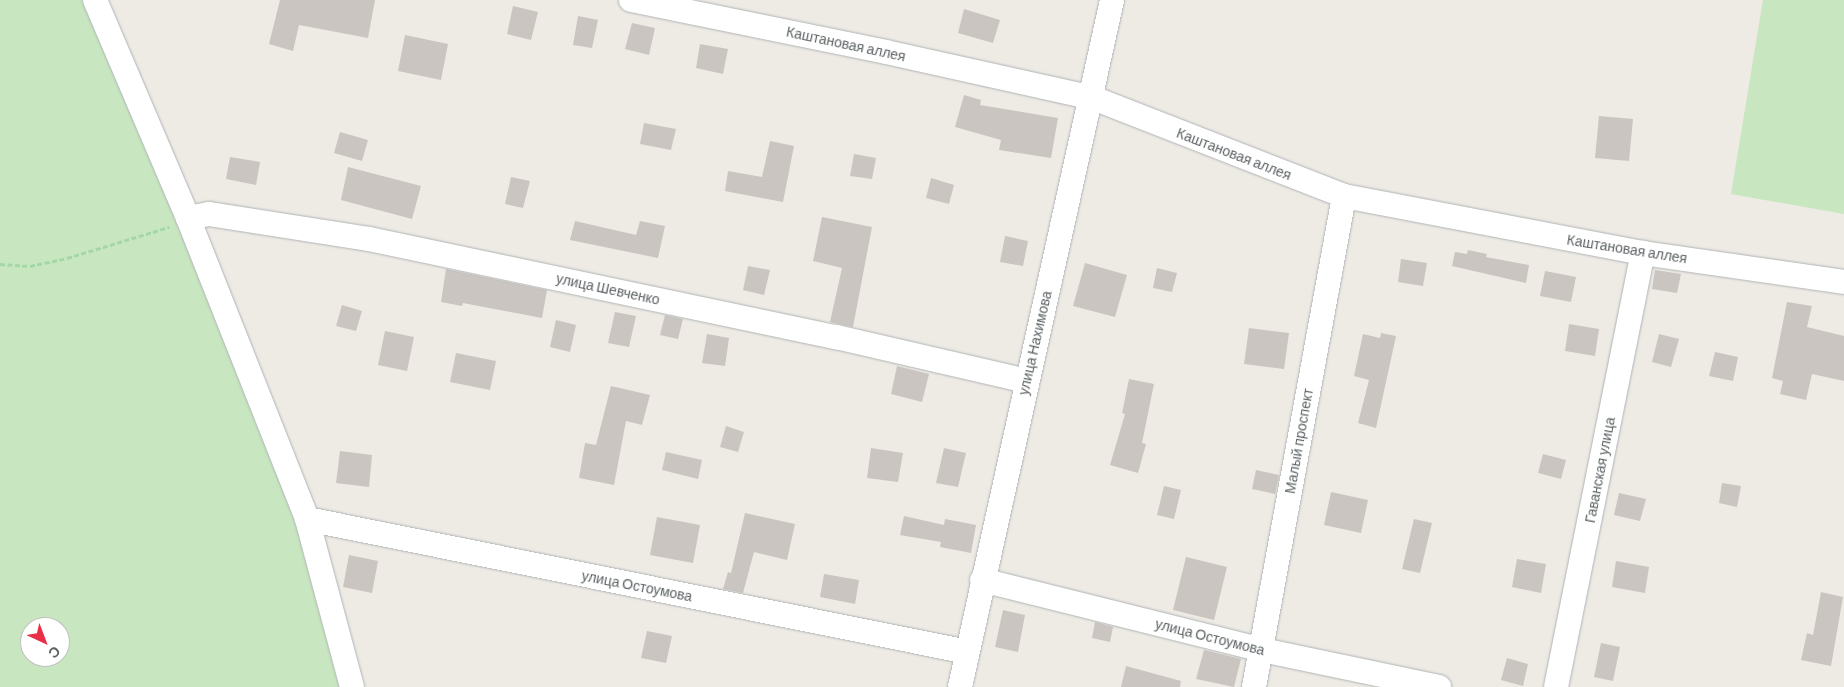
<!DOCTYPE html>
<html>
<head>
<meta charset="utf-8">
<style>
  body { margin:0 }
  #map { position:relative; width:1844px; height:687px; overflow:hidden; background:#eeeae4; font-family:Barlow,sans-serif }
  div>[style] { position:absolute }
  .green>* { inset:0; background:#c8e6c0 }
  .building>* { inset:0; background:#cac5c1 }
  .path>* { height:3px; margin-top:-1.5px; transform-origin:0; background:repeating-linear-gradient(90deg,#a3d8a6 0 5px,transparent 0 7.5px) }
  .roads { filter:drop-shadow(0 0 1px #afb4b6) drop-shadow(0 0 1px #afb4b6) }
  .minor>* { height:24px; margin:-12px; padding:0 12px; transform-origin:12px; border-radius:12px; background:#fff }
  span { translate:-50% -50%; white-space:nowrap; text-align:center; line-height:1.15; -webkit-text-stroke:4px #fff; paint-order:stroke }
  .street-label { font-size:14px; color:#5c6264 }
  .north { position:absolute; left:20px; top:617px; width:50px; height:50px; box-sizing:border-box; background:#fff; border:1px solid #bec0c1; border-radius:50%; rotate:137deg; font-size:14px; font-weight:700; line-height:20px; text-align:center; color:#5c6264 }
  .north::after { content:''; display:block; margin:auto; width:18px; height:22px; background:#e92f48; clip-path:polygon(50% 0,100% 100%,50% 72%,0 100%) }
</style>
</head>
<body>
<div id="map">
  <div class="green">
    <div style="clip-path:polygon(evenodd,0 0,90px 0,300px 521px,342px 687px,0 687px,0 0,30px 627px,60px 627px,60px 657px,30px 657px,30px 627px)"></div>
    <div style="clip-path:polygon(1763px 0,1844px 0,1844px 214px,1731px 194px)"></div>
  </div>
  <div class="building">
    <div style="clip-path:polygon(280px 0,375px 0,368px 38px,299px 25px,293px 51px,269px 44px)"></div>
    <div style="clip-path:polygon(513px 6px,538px 12px,531px 40px,507px 34px)"></div>
    <div style="clip-path:polygon(964px 9px,1000px 20px,993px 43px,958px 33px)"></div>
    <div style="clip-path:polygon(578px 16px,598px 20px,592px 48px,573px 45px)"></div>
    <div style="clip-path:polygon(632px 23px,655px 28px,649px 55px,625px 49px)"></div>
    <div style="clip-path:polygon(405px 35px,448px 44px,441px 80px,398px 71px)"></div>
    <div style="clip-path:polygon(700px 44px,728px 49px,723px 74px,696px 68px)"></div>
    <div style="clip-path:polygon(964px 95px,981px 100px,980px 105px,1058px 118px,1051px 158px,999px 150px,1001px 140px,955px 127px)"></div>
    <div style="clip-path:polygon(1599px 116px,1633px 119px,1629px 161px,1595px 158px)"></div>
    <div style="clip-path:polygon(644px 123px,676px 129px,671px 150px,640px 144px)"></div>
    <div style="clip-path:polygon(340px 132px,368px 140px,362px 161px,334px 153px)"></div>
    <div style="clip-path:polygon(770px 141px,794px 146px,783px 202px,725px 191px,728px 171px,762px 177px)"></div>
    <div style="clip-path:polygon(854px 154px,876px 158px,872px 179px,850px 176px)"></div>
    <div style="clip-path:polygon(230px 157px,260px 162px,256px 185px,226px 179px)"></div>
    <div style="clip-path:polygon(348px 167px,421px 186px,412px 219px,341px 200px)"></div>
    <div style="clip-path:polygon(511px 177px,530px 181px,523px 208px,505px 204px)"></div>
    <div style="clip-path:polygon(931px 178px,954px 185px,949px 204px,926px 198px)"></div>
    <div style="clip-path:polygon(822px 217px,872px 227px,853px 327px,830px 322px,842px 268px,813px 261px)"></div>
    <div style="clip-path:polygon(575px 221px,636px 235px,640px 221px,665px 226px,658px 258px,570px 240px)"></div>
    <div style="clip-path:polygon(1005px 236px,1028px 241px,1023px 266px,1000px 262px)"></div>
    <div style="clip-path:polygon(1468px 250px,1487px 254px,1486px 257px,1529px 265px,1526px 283px,1452px 266px,1455px 252px,1467px 254px)"></div>
    <div style="clip-path:polygon(1401px 259px,1427px 263px,1423px 286px,1398px 282px)"></div>
    <div style="clip-path:polygon(1085px 263px,1127px 275px,1115px 317px,1073px 306px)"></div>
    <div style="clip-path:polygon(748px 266px,770px 270px,764px 295px,743px 290px)"></div>
    <div style="clip-path:polygon(1157px 268px,1177px 273px,1172px 292px,1153px 288px)"></div>
    <div style="clip-path:polygon(446px 269px,547px 290px,542px 318px,463px 303px,462px 306px,441px 302px)"></div>
    <div style="clip-path:polygon(1655px 270px,1681px 274px,1677px 293px,1652px 289px)"></div>
    <div style="clip-path:polygon(1545px 271px,1576px 277px,1571px 302px,1540px 296px)"></div>
    <div style="clip-path:polygon(1787px 302px,1812px 306px,1807px 327px,1844px 336px,1844px 381px,1812px 374px,1806px 400px,1780px 394px,1783px 381px,1772px 378px)"></div>
    <div style="clip-path:polygon(342px 305px,362px 311px,356px 331px,336px 326px)"></div>
    <div style="clip-path:polygon(615px 312px,636px 316px,629px 347px,608px 343px)"></div>
    <div style="clip-path:polygon(665px 315px,683px 319px,678px 339px,660px 335px)"></div>
    <div style="clip-path:polygon(556px 320px,576px 325px,570px 352px,550px 347px)"></div>
    <div style="clip-path:polygon(1569px 324px,1599px 329px,1595px 356px,1565px 351px)"></div>
    <div style="clip-path:polygon(1249px 328px,1289px 333px,1284px 369px,1244px 364px)"></div>
    <div style="clip-path:polygon(385px 331px,414px 337px,407px 371px,378px 365px)"></div>
    <div style="clip-path:polygon(1381px 333px,1396px 336px,1376px 428px,1358px 423px,1369px 380px,1354px 376px,1363px 334px,1380px 338px)"></div>
    <div style="clip-path:polygon(707px 334px,729px 338px,725px 366px,702px 363px)"></div>
    <div style="clip-path:polygon(1659px 334px,1679px 339px,1671px 367px,1652px 362px)"></div>
    <div style="clip-path:polygon(1715px 352px,1738px 357px,1733px 381px,1709px 376px)"></div>
    <div style="clip-path:polygon(456px 353px,496px 361px,490px 390px,450px 382px)"></div>
    <div style="clip-path:polygon(897px 366px,929px 374px,922px 402px,891px 394px)"></div>
    <div style="clip-path:polygon(1129px 379px,1154px 384px,1142px 443px,1146px 444px,1138px 473px,1110px 465px,1125px 414px,1122px 413px)"></div>
    <div style="clip-path:polygon(611px 386px,650px 395px,642px 425px,626px 421px,614px 485px,579px 478px,585px 443px,596px 445px)"></div>
    <div style="clip-path:polygon(726px 426px,744px 432px,738px 452px,720px 447px)"></div>
    <div style="clip-path:polygon(871px 448px,903px 453px,898px 482px,867px 478px)"></div>
    <div style="clip-path:polygon(944px 448px,966px 453px,958px 487px,936px 483px)"></div>
    <div style="clip-path:polygon(340px 451px,372px 455px,369px 487px,336px 483px)"></div>
    <div style="clip-path:polygon(666px 452px,702px 460px,698px 479px,662px 470px)"></div>
    <div style="clip-path:polygon(1543px 454px,1566px 460px,1561px 479px,1538px 473px)"></div>
    <div style="clip-path:polygon(1256px 470px,1279px 475px,1275px 494px,1252px 489px)"></div>
    <div style="clip-path:polygon(1722px 483px,1741px 486px,1737px 507px,1719px 503px)"></div>
    <div style="clip-path:polygon(1164px 486px,1181px 490px,1174px 519px,1157px 515px)"></div>
    <div style="clip-path:polygon(1331px 492px,1368px 500px,1361px 533px,1324px 525px)"></div>
    <div style="clip-path:polygon(1619px 493px,1646px 499px,1640px 521px,1614px 515px)"></div>
    <div style="clip-path:polygon(745px 513px,795px 524px,787px 560px,754px 552px,743px 593px,723px 589px,728px 572px,731px 573px)"></div>
    <div style="clip-path:polygon(904px 516px,944px 525px,945px 519px,976px 525px,971px 553px,940px 547px,941px 542px,900px 535px)"></div>
    <div style="clip-path:polygon(657px 517px,700px 525px,693px 563px,650px 555px)"></div>
    <div style="clip-path:polygon(1414px 519px,1432px 523px,1420px 573px,1402px 569px)"></div>
    <div style="clip-path:polygon(349px 555px,378px 561px,372px 593px,343px 587px)"></div>
    <div style="clip-path:polygon(1186px 557px,1227px 567px,1214px 620px,1173px 610px)"></div>
    <div style="clip-path:polygon(1517px 559px,1546px 564px,1541px 593px,1512px 587px)"></div>
    <div style="clip-path:polygon(1616px 561px,1649px 567px,1645px 593px,1612px 587px)"></div>
    <div style="clip-path:polygon(824px 574px,859px 580px,855px 604px,820px 597px)"></div>
    <div style="clip-path:polygon(1821px 592px,1843px 597px,1831px 666px,1801px 660px,1807px 633px,1813px 635px)"></div>
    <div style="clip-path:polygon(1003px 610px,1025px 615px,1018px 652px,995px 647px)"></div>
    <div style="clip-path:polygon(1095px 622px,1113px 627px,1110px 642px,1092px 638px)"></div>
    <div style="clip-path:polygon(647px 631px,672px 636px,666px 663px,641px 658px)"></div>
    <div style="clip-path:polygon(1601px 643px,1620px 647px,1613px 681px,1594px 677px)"></div>
    <div style="clip-path:polygon(1204px 650px,1241px 659px,1234px 687px,1196px 679px)"></div>
    <div style="clip-path:polygon(1507px 658px,1528px 664px,1523px 686px,1501px 680px)"></div>
    <div style="clip-path:polygon(1126px 666px,1181px 681px,1180px 687px,1121px 687px)"></div>
  </div>
  <div class="path">
    <div style="left:0;top:264px;width:30px;rotate:4deg"></div>
    <div style="left:30px;top:266px;width:38px;rotate:-12deg"></div>
    <div style="left:67px;top:258px;width:107px;rotate:-16.9deg"></div>
  </div>
  <div class="roads">
    <div class="minor">
      <div style="left:95px;top:0;width:237px;rotate:66.9deg"></div>
      <div style="left:188px;top:218px;width:324px;rotate:68.4deg"></div>
      <div style="left:307px;top:519px;width:174px;rotate:75deg"></div>
      <div style="left:631px;top:0;width:260px;rotate:11.5deg"></div>
      <div style="left:886px;top:52px;width:212px;rotate:12.5deg"></div>
      <div style="left:1093px;top:98px;width:269px;rotate:21.3deg"></div>
      <div style="left:1344px;top:196px;width:304px;rotate:10.8deg"></div>
      <div style="left:1643px;top:253px;width:203px;rotate:8.2deg"></div>
      <div style="left:188px;top:218px;width:21px;rotate:-11deg"></div>
      <div style="left:209px;top:214px;width:162px;rotate:8.9deg"></div>
      <div style="left:369px;top:239px;width:477px;rotate:11.9deg"></div>
      <div style="left:836px;top:337px;width:195px;rotate:13deg"></div>
      <div style="left:307px;top:519px;width:674px;rotate:11.38deg"></div>
      <div style="left:982px;top:580px;width:289px;rotate:14deg"></div>
      <div style="left:1262px;top:650px;width:181px;rotate:11.8deg"></div>
      <div style="left:960px;top:687px;width:704px;rotate:-77.52deg"></div>
      <div style="left:1254px;top:687px;width:499px;rotate:-79.6deg"></div>
      <div style="left:1556px;top:687px;width:443px;rotate:-78.7deg"></div>
    </div>
  </div>
  <div class="street-label">
    <span style="left:846px;top:44px;rotate:12deg">Каштановая аллея</span>
    <span style="left:1234px;top:154px;rotate:21deg">Каштановая аллея</span>
    <span style="left:1627px;top:249px;rotate:9deg">Каштановая аллея</span>
    <span style="left:608px;top:289px;rotate:12deg">улица Шевченко</span>
    <span style="left:1035px;top:343px;rotate:-77deg">улица Нахимова</span>
    <span style="left:1299px;top:441px;rotate:-80deg">Малый проспект</span>
    <span style="left:1600px;top:470px;rotate:-79deg">Гаванская улица</span>
    <span style="left:637px;top:586px;rotate:11deg">улица Остоумова</span>
    <span style="left:1210px;top:637px;rotate:14deg">улица Остоумова</span>
  </div>
  <div class="north">С</div>
</div>
</body>
</html>
